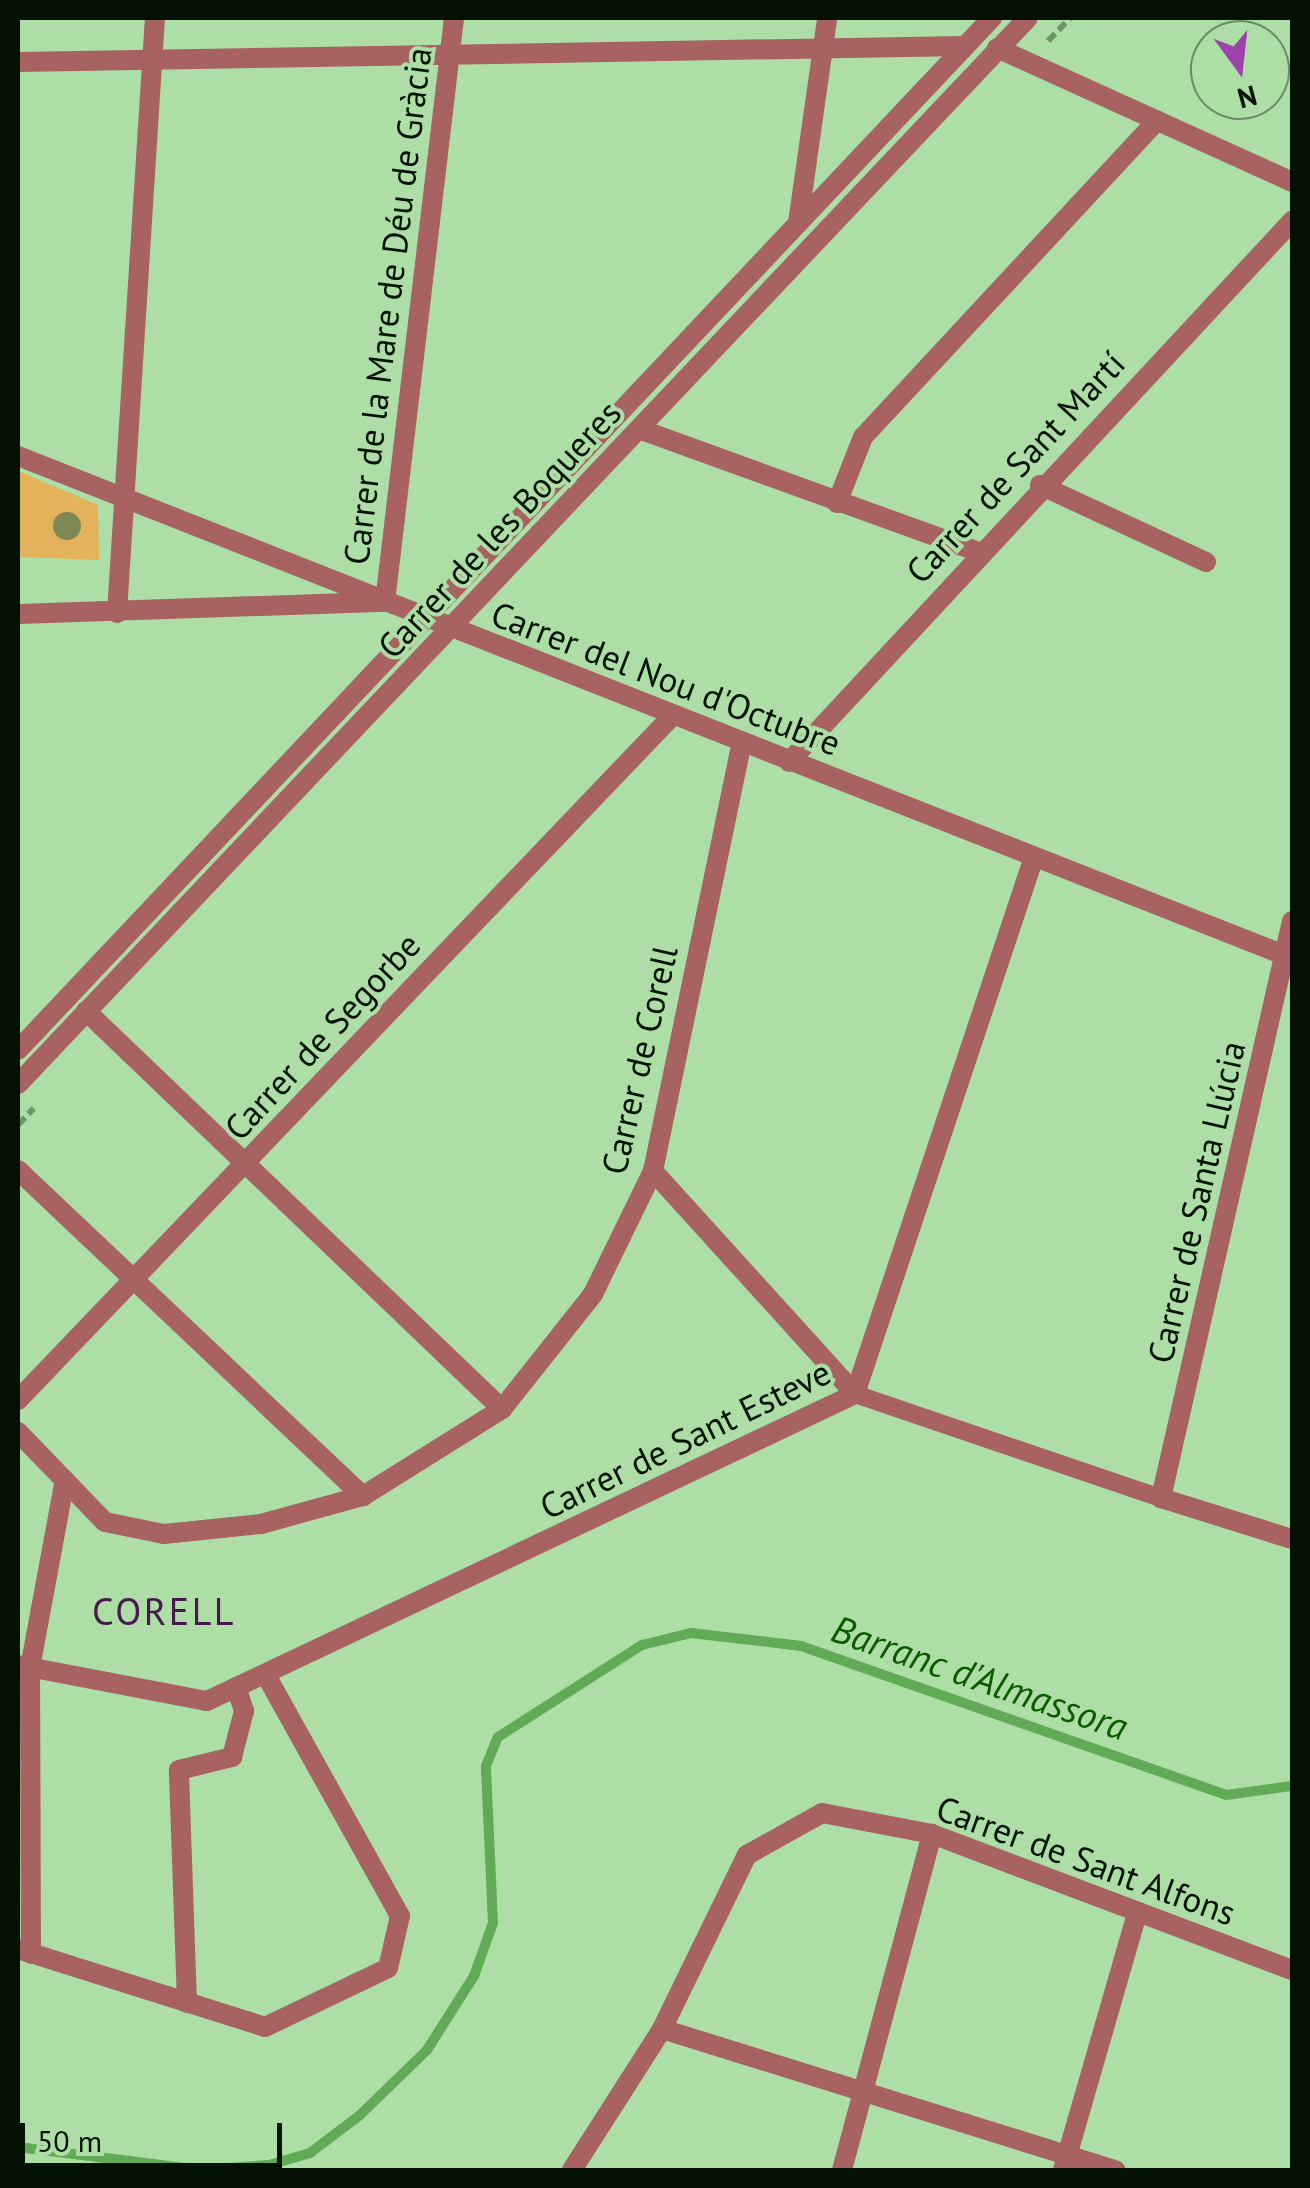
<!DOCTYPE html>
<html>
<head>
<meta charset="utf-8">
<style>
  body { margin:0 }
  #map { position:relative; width:1310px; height:2188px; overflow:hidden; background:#addea5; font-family:"PT Sans",sans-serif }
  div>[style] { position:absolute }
  .green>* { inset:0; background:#e3b35b }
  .stream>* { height:10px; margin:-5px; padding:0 5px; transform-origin:5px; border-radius:5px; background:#61ab57 }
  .path>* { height:6px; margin-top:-3px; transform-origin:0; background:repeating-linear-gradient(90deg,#6f946a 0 10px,transparent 0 15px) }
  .service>* { height:18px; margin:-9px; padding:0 9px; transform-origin:9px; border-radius:9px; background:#a76261 }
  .minor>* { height:20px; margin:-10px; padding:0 10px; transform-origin:10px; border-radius:10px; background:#a76261 }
  .tertiary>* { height:20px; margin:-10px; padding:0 10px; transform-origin:10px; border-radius:10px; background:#a76261 }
  .trees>* { width:28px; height:28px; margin:-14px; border-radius:50%; background:#7e8855 }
  span { translate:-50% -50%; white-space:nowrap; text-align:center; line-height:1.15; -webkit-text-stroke:8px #addea5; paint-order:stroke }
  .street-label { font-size:35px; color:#021101 }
  .neighbourhood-label { font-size:38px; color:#461a4d; letter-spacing:2.5px }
  .water-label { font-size:38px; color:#0b5a00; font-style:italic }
  .frame { position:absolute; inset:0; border:20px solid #021101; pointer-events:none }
  .north { position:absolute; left:1190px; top:20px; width:100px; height:100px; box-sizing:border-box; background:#addea5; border:2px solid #698c63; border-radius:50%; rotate:165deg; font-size:28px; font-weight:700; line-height:40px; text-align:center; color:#021101 }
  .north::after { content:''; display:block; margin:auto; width:35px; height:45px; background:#9e43ae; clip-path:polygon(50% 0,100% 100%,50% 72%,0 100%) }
  .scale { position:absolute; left:20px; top:2123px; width:262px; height:45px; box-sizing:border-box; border:5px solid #021101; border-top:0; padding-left:12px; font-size:30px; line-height:35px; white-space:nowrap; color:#021101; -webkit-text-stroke:8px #addea5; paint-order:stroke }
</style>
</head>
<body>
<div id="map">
  <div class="green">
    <div style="clip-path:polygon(18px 471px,98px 505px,99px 560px,18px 557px)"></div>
  </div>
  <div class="stream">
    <div style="left:18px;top:2147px;width:184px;rotate:7.2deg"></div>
    <div style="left:201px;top:2170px;width:68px;rotate:-4.2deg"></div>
    <div style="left:269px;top:2165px;width:43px;rotate:-16.3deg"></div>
    <div style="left:310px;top:2153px;width:63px;rotate:-37.2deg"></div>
    <div style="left:360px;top:2115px;width:93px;rotate:-44.1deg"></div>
    <div style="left:427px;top:2050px;width:88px;rotate:-57.6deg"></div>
    <div style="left:474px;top:1976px;width:56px;rotate:-70.3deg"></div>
    <div style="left:493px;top:1923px;width:157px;rotate:-92.6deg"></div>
    <div style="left:486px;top:1766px;width:31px;rotate:-68deg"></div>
    <div style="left:498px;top:1737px;width:171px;rotate:-32.6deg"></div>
    <div style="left:642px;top:1645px;width:50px;rotate:-13.8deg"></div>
    <div style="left:691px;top:1633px;width:111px;rotate:6.7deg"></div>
    <div style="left:801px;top:1646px;width:450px;rotate:19.3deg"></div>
    <div style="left:1226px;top:1795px;width:67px;rotate:-7.8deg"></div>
  </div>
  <div class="path">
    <div style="left:1048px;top:41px;width:32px;rotate:-46deg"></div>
    <div style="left:18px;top:1125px;width:23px;rotate:-47deg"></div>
  </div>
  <div class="service">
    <div style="left:855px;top:1394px;width:323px;rotate:18.8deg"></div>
  </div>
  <div class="minor">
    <div style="left:997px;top:48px;width:324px;rotate:24.4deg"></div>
    <div style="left:18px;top:62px;width:947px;rotate:-0.97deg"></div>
    <div style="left:798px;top:223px;width:207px;rotate:-81.9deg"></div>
    <div style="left:639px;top:429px;width:361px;rotate:19.9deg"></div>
    <div style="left:1040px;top:485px;width:183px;rotate:24.9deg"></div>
    <div style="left:837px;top:503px;width:71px;rotate:-68.5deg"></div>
    <div style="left:863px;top:437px;width:432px;rotate:-47.1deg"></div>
    <div style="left:117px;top:613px;width:596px;rotate:-86.35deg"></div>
    <div style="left:18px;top:614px;width:367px;rotate:-1.9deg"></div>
    <div style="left:385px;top:602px;width:588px;rotate:-83.26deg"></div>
    <div style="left:789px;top:762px;width:739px;rotate:-47.08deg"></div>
    <div style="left:1292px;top:921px;width:592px;rotate:102.79deg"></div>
    <div style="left:1161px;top:1498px;width:137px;rotate:17.4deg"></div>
    <div style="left:86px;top:1011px;width:576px;rotate:43.73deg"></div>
    <div style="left:18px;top:1170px;width:475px;rotate:43.4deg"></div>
    <div style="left:653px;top:1171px;width:301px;rotate:47.8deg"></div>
    <div style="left:18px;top:1400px;width:946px;rotate:-46.28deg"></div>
    <div style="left:18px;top:1432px;width:125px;rotate:46deg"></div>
    <div style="left:105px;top:1522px;width:60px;rotate:11.5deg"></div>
    <div style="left:164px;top:1534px;width:98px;rotate:-5.9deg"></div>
    <div style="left:261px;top:1524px;width:106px;rotate:-15.4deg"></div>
    <div style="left:363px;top:1496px;width:164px;rotate:-32deg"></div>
    <div style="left:502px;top:1409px;width:147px;rotate:-51.6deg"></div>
    <div style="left:593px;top:1294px;width:137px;rotate:-64deg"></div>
    <div style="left:653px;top:1171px;width:437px;rotate:-78.3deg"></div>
    <div style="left:18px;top:1665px;width:192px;rotate:10.8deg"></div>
    <div style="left:207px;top:1701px;width:717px;rotate:-25.35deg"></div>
    <div style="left:855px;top:1394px;width:566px;rotate:-71.57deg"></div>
    <div style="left:18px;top:1949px;width:259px;rotate:17.5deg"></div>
    <div style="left:265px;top:2027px;width:136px;rotate:-25.6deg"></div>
    <div style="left:388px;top:1968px;width:53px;rotate:-77deg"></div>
    <div style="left:400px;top:1916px;width:271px;rotate:-119.1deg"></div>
    <div style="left:31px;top:1954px;width:286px;rotate:-90.2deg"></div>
    <div style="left:30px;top:1668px;width:191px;rotate:-79.5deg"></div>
    <div style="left:187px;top:2003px;width:233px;rotate:-92deg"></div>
    <div style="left:179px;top:1770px;width:55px;rotate:-13.8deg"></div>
    <div style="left:232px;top:1757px;width:48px;rotate:-75.4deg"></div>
    <div style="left:244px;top:1711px;width:22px;rotate:-108deg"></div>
    <div style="left:662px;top:2029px;width:475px;rotate:17.3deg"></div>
    <div style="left:572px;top:2170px;width:167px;rotate:-57.4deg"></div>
    <div style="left:662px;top:2029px;width:194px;rotate:-64deg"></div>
    <div style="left:747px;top:1855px;width:86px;rotate:-29.2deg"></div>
    <div style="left:822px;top:1813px;width:112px;rotate:10.8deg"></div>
    <div style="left:932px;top:1834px;width:385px;rotate:20.7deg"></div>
    <div style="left:842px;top:2170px;width:348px;rotate:-75deg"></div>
    <div style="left:1063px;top:2170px;width:263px;rotate:-73.9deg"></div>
  </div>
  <div class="tertiary">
    <div style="left:18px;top:456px;width:1369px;rotate:21.51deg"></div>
    <div style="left:18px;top:1050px;width:1419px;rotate:-46.66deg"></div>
    <div style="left:18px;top:1084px;width:1468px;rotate:-46.55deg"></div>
  </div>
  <div class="trees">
    <div style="left:67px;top:526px"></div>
  </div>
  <div class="street-label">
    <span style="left:387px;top:306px;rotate:-83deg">Carrer de la Mare de Déu de Gràcia</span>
    <span style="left:1015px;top:467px;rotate:-47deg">Carrer de Sant Martí</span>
    <span style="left:499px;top:529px;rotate:-47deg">Carrer de les Boqueres</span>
    <span style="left:666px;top:678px;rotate:21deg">Carrer del Nou d'Octubre</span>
    <span style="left:322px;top:1036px;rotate:-47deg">Carrer de Segorbe</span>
    <span style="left:639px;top:1060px;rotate:-77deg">Carrer de Corell</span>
    <span style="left:1196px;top:1202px;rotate:-77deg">Carrer de Santa Llúcia</span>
    <span style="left:685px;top:1439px;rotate:-26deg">Carrer de Sant Esteve</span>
    <span style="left:1086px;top:1860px;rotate:20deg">Carrer de Sant Alfons</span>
  </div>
  <div class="neighbourhood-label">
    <span style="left:164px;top:1611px">CORELL</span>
  </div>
  <div class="water-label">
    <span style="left:980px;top:1677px;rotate:19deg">Barranc d'Almassora</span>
  </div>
  <div class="frame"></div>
  <div class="north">N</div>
  <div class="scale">50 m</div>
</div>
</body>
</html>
